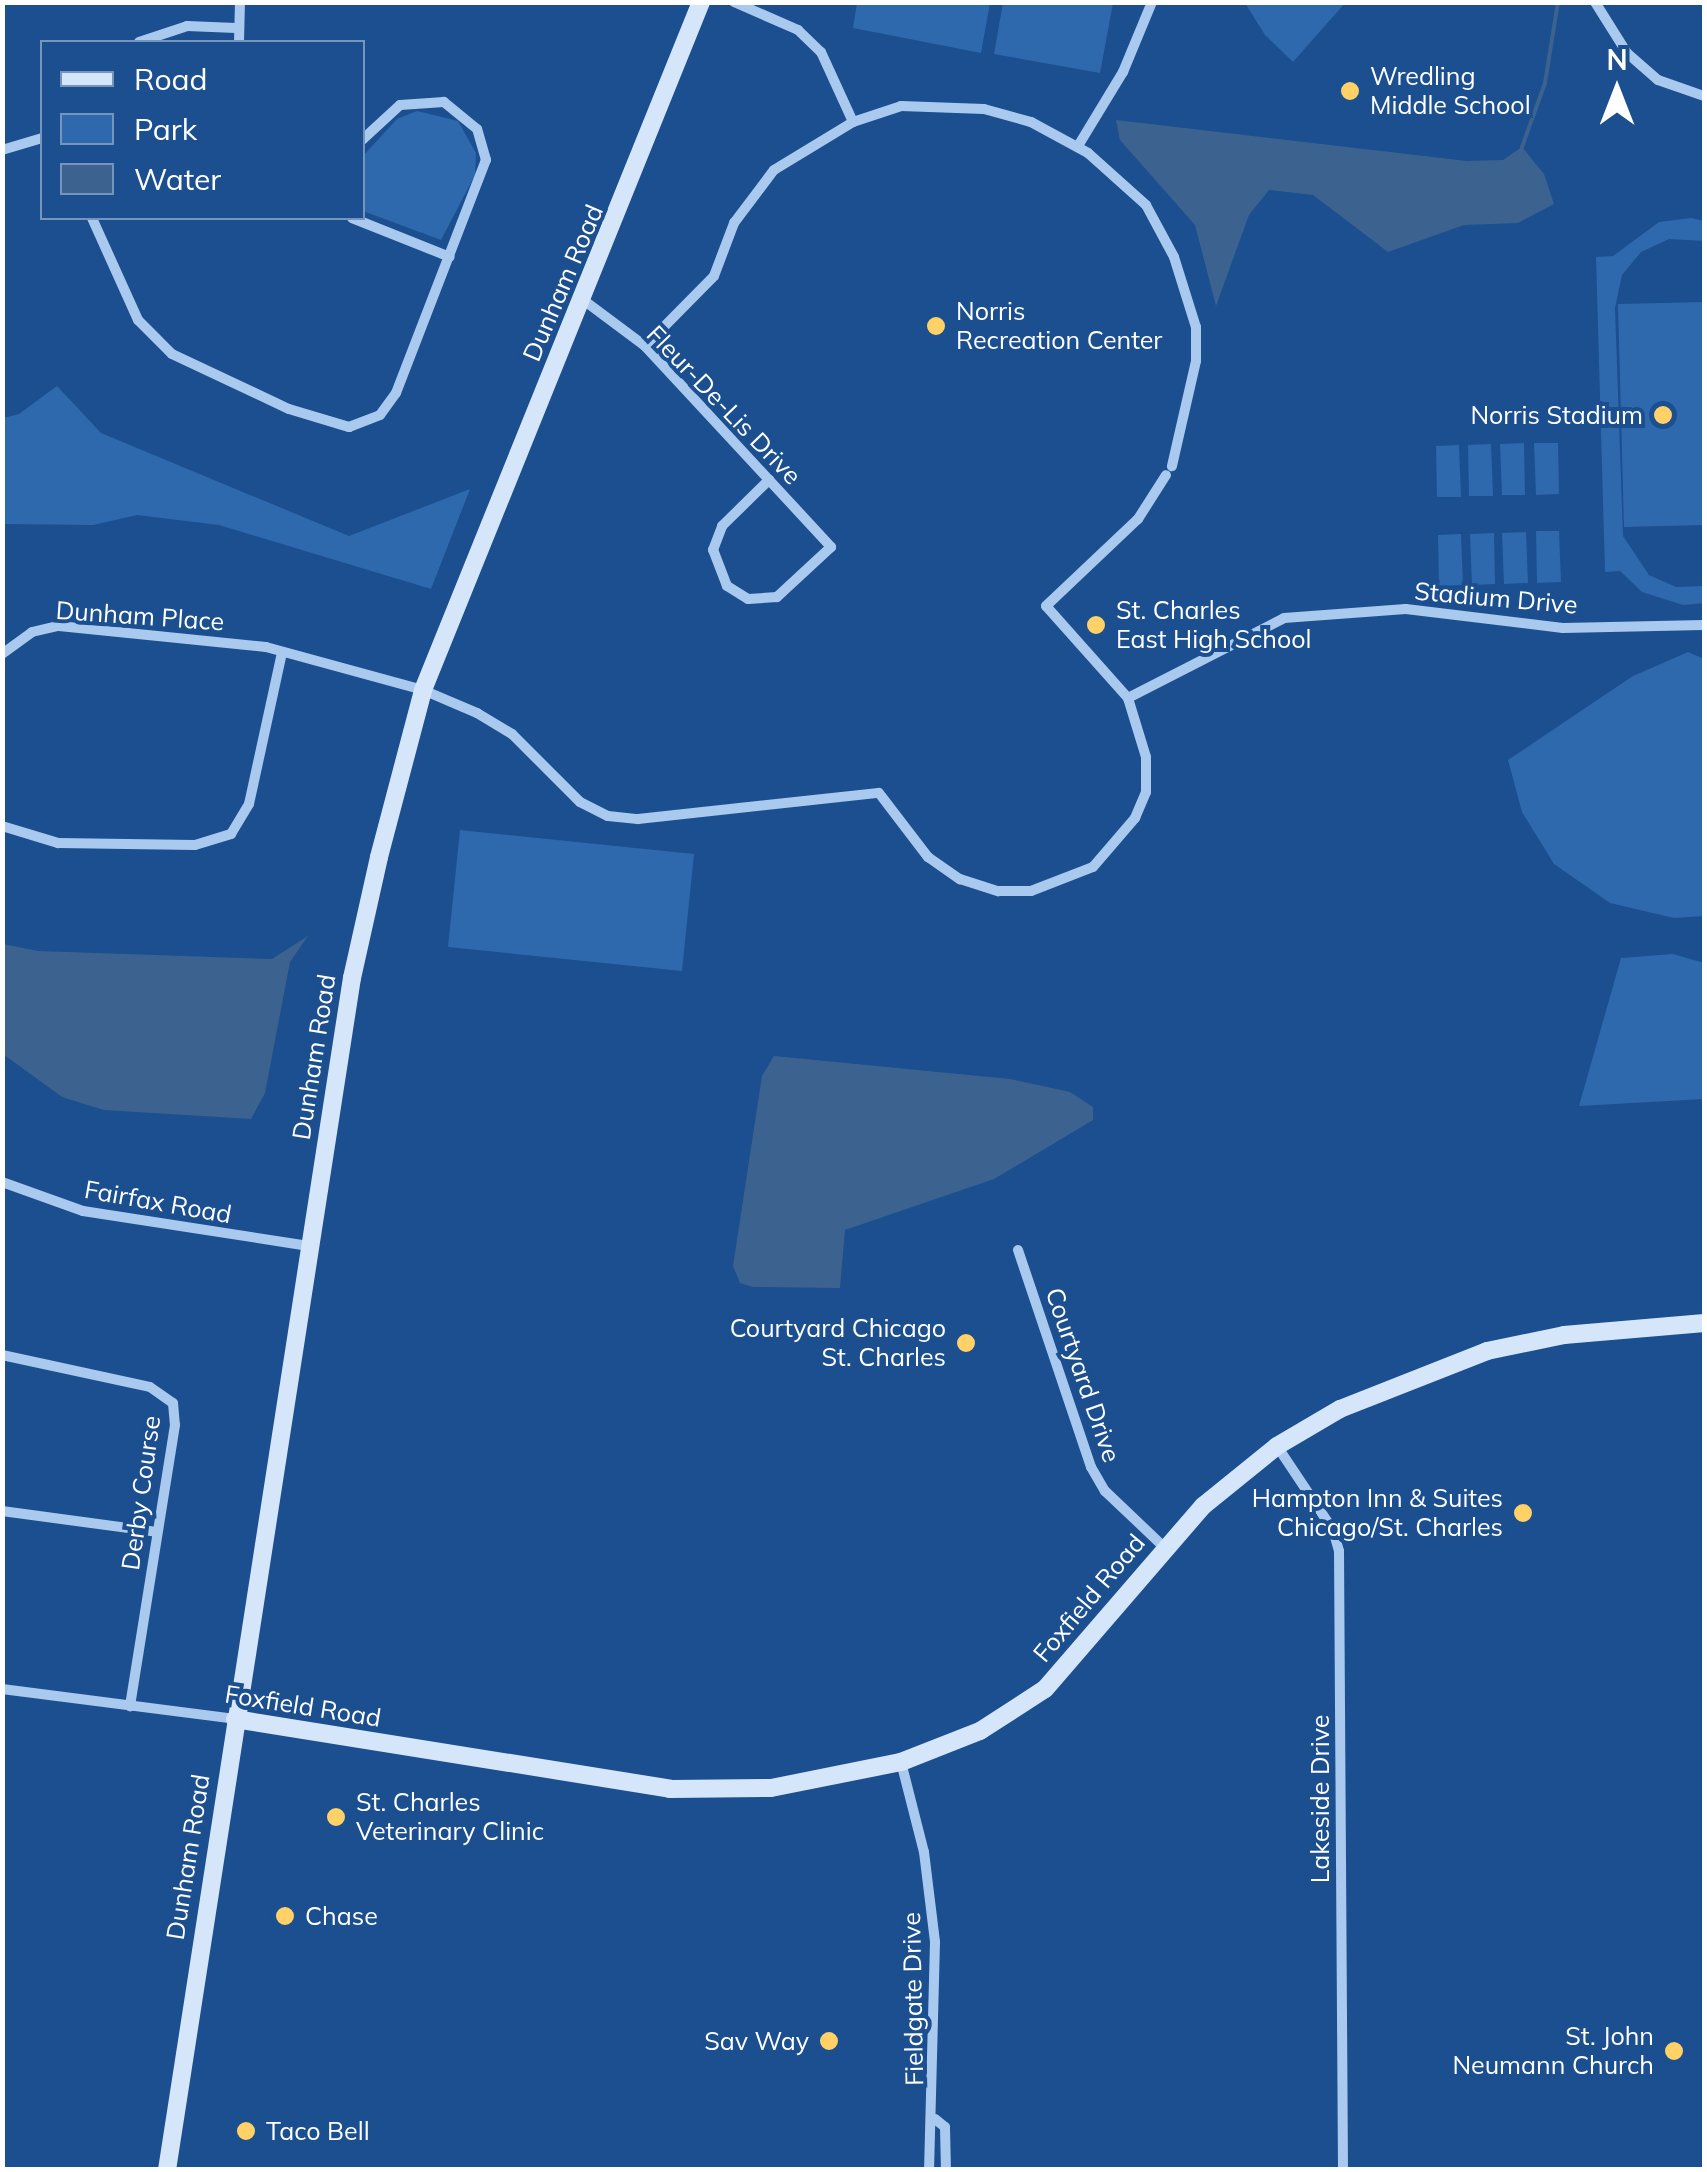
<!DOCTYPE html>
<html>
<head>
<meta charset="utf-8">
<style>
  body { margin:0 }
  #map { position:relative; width:1707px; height:2172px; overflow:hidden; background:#1b4f8f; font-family:Mulish,sans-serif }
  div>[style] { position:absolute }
  .green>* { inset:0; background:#2e69ad }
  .water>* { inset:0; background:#3c6290 }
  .stream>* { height:4px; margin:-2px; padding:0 2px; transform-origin:2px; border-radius:2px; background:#3c6290 }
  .street>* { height:10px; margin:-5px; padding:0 5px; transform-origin:5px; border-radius:5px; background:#a9c9ee }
  .secondary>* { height:18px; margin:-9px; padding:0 9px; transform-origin:9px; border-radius:9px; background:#d6e6fa }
  .dots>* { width:28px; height:28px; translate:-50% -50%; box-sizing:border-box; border:5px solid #1b4f8f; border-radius:50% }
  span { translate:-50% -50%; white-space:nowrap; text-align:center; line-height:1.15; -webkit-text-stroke:8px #1b4f8f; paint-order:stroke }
  .poi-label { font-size:25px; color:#fff }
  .left { translate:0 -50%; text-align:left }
  .right { translate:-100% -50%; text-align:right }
  .street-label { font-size:25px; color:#fff }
  .frame { position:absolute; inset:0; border:5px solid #fff; pointer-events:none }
  .legend { position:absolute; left:40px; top:40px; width:325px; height:180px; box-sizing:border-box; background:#1b4f8f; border:2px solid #7695bc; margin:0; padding:12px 18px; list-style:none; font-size:30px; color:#fff }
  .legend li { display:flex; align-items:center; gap:20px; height:50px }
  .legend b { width:50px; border:2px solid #7695bc }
  .north { position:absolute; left:1567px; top:40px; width:100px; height:100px; -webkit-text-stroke:8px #1b4f8f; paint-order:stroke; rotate:0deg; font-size:28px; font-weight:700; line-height:40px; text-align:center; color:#fff }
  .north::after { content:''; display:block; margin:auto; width:35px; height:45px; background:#fff; clip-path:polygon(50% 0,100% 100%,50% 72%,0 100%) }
</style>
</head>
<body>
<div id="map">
  <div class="green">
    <div style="clip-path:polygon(857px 3px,990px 3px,981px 53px,853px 28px)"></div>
    <div style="clip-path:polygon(1003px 3px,1113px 3px,1100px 73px,994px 54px)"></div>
    <div style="clip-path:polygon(1245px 3px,1345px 3px,1293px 62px,1265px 35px)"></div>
    <div style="clip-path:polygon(417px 111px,458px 121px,476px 153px,475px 175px,441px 240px,363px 211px,363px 156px,397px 119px)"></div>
    <div style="clip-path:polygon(1691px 218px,1704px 221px,1704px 241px,1669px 239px,1641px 252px,1622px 275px,1615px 308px,1623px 536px,1649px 575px,1676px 587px,1704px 586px,1704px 603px,1683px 605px,1642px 592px,1620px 571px,1605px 572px,1596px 257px,1613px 256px,1659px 222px)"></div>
    <div style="clip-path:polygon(1704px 302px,1704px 525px,1624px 527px,1618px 304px)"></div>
    <div style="clip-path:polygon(57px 386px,101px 433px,349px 536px,470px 489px,431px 589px,219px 525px,137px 515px,93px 525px,3px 524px,3px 418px,19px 414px)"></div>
    <div style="clip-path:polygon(1524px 443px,1525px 495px,1502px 495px,1500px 444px)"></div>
    <div style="clip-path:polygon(1534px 443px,1558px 443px,1559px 494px,1536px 495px)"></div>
    <div style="clip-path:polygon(1491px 444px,1493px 496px,1469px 496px,1468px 445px)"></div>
    <div style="clip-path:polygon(1459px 445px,1461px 497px,1437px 497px,1436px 446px)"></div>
    <div style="clip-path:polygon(1559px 531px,1561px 582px,1537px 583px,1536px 531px)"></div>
    <div style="clip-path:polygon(1526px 532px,1528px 583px,1504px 584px,1502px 533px)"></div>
    <div style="clip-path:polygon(1494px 533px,1495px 584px,1472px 585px,1470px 534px)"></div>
    <div style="clip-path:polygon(1461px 534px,1463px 585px,1439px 586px,1438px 535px)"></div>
    <div style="clip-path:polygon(1688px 652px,1704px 659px,1704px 916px,1674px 918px,1610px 903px,1554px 864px,1522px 812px,1508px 760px,1633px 676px)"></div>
    <div style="clip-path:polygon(460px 830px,694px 854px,682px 971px,448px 947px)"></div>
    <div style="clip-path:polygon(1673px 954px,1704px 963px,1704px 1099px,1579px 1106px,1621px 958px)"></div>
  </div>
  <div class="water">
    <div style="clip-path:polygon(1116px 120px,1467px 161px,1503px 160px,1522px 147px,1544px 174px,1554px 204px,1518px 223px,1464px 225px,1388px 252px,1313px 195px,1269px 190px,1249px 215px,1216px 306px,1195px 225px,1120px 140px)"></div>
    <div style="clip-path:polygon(308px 936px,290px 962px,265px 1093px,251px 1119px,104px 1110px,62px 1097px,3px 1054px,3px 944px,38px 951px,272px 959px)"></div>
    <div style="clip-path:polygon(774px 1056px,1010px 1079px,1070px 1092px,1093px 1107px,1093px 1120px,994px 1179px,845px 1230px,840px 1288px,753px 1287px,740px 1283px,733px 1266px,762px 1076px)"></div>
  </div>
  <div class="stream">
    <div style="left:1522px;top:147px;width:68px;rotate:-70.2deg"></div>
    <div style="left:1545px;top:83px;width:82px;rotate:-80.9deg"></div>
  </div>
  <div class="street">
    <div style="left:734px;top:2px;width:70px;rotate:23.6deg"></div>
    <div style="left:798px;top:30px;width:32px;rotate:44deg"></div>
    <div style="left:821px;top:52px;width:77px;rotate:65.4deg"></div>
    <div style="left:1595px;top:2px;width:60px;rotate:57.9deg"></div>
    <div style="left:1627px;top:53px;width:41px;rotate:41.1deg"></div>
    <div style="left:1658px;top:80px;width:49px;rotate:19.2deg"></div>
    <div style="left:139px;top:42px;width:51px;rotate:-18.4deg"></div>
    <div style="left:187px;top:26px;width:49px;rotate:2.3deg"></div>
    <div style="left:239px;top:42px;width:40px;rotate:-88.6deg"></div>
    <div style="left:1078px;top:146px;width:87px;rotate:-58.7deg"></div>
    <div style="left:1123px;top:72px;width:76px;rotate:-67.5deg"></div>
    <div style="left:2px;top:150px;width:42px;rotate:-16.7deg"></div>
    <div style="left:92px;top:218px;width:112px;rotate:65.7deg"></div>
    <div style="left:138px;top:320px;width:48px;rotate:45deg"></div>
    <div style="left:172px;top:354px;width:129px;rotate:25.2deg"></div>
    <div style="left:289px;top:409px;width:63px;rotate:16.7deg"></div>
    <div style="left:349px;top:427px;width:33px;rotate:-21deg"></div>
    <div style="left:380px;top:415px;width:27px;rotate:-54deg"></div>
    <div style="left:396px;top:393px;width:250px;rotate:-68.9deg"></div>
    <div style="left:486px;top:160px;width:32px;rotate:-106deg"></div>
    <div style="left:477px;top:129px;width:43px;rotate:-140.7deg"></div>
    <div style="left:444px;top:102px;width:44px;rotate:176.1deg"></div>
    <div style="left:400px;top:105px;width:52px;rotate:137.4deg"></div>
    <div style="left:352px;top:218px;width:105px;rotate:21.7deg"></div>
    <div style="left:582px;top:299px;width:79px;rotate:36.7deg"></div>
    <div style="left:645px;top:346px;width:274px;rotate:47.2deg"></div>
    <div style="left:831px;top:547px;width:74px;rotate:137.2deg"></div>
    <div style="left:777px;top:597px;width:29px;rotate:176deg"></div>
    <div style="left:748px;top:599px;width:25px;rotate:-148deg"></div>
    <div style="left:727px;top:586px;width:39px;rotate:-111deg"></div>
    <div style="left:713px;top:550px;width:26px;rotate:-69deg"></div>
    <div style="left:722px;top:526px;width:66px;rotate:-44.4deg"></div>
    <div style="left:645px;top:346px;width:98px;rotate:-45.4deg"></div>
    <div style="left:714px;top:276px;width:57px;rotate:-69.3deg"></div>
    <div style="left:734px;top:223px;width:66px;rotate:-53deg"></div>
    <div style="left:774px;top:170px;width:92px;rotate:-31.3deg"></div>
    <div style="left:853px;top:122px;width:51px;rotate:-18.4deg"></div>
    <div style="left:901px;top:106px;width:83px;rotate:2.1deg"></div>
    <div style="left:984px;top:109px;width:49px;rotate:15.5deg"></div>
    <div style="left:1031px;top:122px;width:65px;rotate:28.5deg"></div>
    <div style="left:1088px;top:153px;width:78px;rotate:41.9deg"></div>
    <div style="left:1146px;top:205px;width:59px;rotate:61.7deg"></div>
    <div style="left:1174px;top:257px;width:73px;rotate:72.6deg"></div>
    <div style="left:1196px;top:327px;width:34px;rotate:90deg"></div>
    <div style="left:1196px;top:361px;width:108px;rotate:102.9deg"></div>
    <div style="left:2px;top:654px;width:37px;rotate:-36deg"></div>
    <div style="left:32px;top:632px;width:28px;rotate:-13deg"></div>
    <div style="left:59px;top:626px;width:208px;rotate:5.8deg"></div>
    <div style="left:266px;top:647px;width:163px;rotate:15.3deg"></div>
    <div style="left:423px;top:690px;width:59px;rotate:23.1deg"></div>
    <div style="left:477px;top:713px;width:41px;rotate:31deg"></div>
    <div style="left:512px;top:734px;width:96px;rotate:45deg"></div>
    <div style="left:580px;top:802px;width:31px;rotate:27deg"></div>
    <div style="left:608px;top:816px;width:30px;rotate:6deg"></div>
    <div style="left:638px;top:819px;width:242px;rotate:-6.2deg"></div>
    <div style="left:879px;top:793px;width:81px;rotate:52.6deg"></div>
    <div style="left:928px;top:857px;width:39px;rotate:35deg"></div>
    <div style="left:960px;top:879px;width:40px;rotate:18deg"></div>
    <div style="left:998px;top:891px;width:33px"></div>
    <div style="left:1031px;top:891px;width:66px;rotate:-21.2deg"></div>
    <div style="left:1093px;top:867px;width:65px;rotate:-49.4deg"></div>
    <div style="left:1135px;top:818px;width:28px;rotate:-67deg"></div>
    <div style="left:1146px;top:792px;width:35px;rotate:-90deg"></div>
    <div style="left:1146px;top:757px;width:62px;rotate:-107deg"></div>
    <div style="left:1128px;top:698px;width:123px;rotate:-131.7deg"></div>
    <div style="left:1046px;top:606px;width:127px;rotate:-43.4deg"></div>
    <div style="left:1138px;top:519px;width:52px;rotate:-57.5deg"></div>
    <div style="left:1128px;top:698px;width:175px;rotate:-27.1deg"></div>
    <div style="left:1284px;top:618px;width:122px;rotate:-4.2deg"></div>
    <div style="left:1406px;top:609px;width:158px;rotate:6.9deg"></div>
    <div style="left:1563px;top:628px;width:141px;rotate:-1.2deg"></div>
    <div style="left:2px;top:826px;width:59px;rotate:16.9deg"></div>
    <div style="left:58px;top:843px;width:137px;rotate:0.8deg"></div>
    <div style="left:195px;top:845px;width:38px;rotate:-17deg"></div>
    <div style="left:231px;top:834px;width:35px;rotate:-59deg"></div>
    <div style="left:249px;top:804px;width:155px;rotate:-77.7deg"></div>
    <div style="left:2px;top:1182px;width:86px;rotate:19.7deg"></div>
    <div style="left:83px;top:1211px;width:230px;rotate:8.8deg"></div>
    <div style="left:1018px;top:1250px;width:229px;rotate:71.4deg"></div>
    <div style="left:1091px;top:1467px;width:28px;rotate:60deg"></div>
    <div style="left:1105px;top:1491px;width:81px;rotate:43.5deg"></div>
    <div style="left:2px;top:1355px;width:151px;rotate:12.2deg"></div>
    <div style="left:150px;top:1387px;width:28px;rotate:35deg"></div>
    <div style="left:173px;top:1403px;width:22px;rotate:85deg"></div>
    <div style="left:175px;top:1425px;width:285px;rotate:99.1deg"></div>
    <div style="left:1277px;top:1446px;width:101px;rotate:56.3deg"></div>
    <div style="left:1333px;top:1530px;width:22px;rotate:74deg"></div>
    <div style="left:1339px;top:1551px;width:619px;rotate:89.63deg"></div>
    <div style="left:2px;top:1511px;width:156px;rotate:7.7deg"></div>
    <div style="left:2px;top:1689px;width:235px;rotate:7.3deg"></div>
    <div style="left:901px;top:1762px;width:93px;rotate:75.7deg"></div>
    <div style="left:924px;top:1852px;width:91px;rotate:83deg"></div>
    <div style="left:935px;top:1942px;width:228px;rotate:91.5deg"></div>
    <div style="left:935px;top:2119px;width:13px;rotate:39deg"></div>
    <div style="left:945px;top:2127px;width:43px;rotate:88.7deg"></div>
  </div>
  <div class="secondary">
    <div style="left:235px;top:1719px;width:441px;rotate:9.1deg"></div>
    <div style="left:670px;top:1789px;width:101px;rotate:-0.6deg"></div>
    <div style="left:771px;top:1788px;width:133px;rotate:-11.3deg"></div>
    <div style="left:901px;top:1762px;width:85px;rotate:-21.4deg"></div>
    <div style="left:980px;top:1731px;width:77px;rotate:-32.9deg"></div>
    <div style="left:1045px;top:1689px;width:242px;rotate:-49.2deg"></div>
    <div style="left:1203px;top:1506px;width:95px;rotate:-39deg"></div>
    <div style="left:1277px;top:1446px;width:73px;rotate:-30.4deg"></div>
    <div style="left:1340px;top:1409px;width:158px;rotate:-21.5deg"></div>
    <div style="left:1487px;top:1351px;width:79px;rotate:-11.7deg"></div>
    <div style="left:1564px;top:1335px;width:141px;rotate:-4.9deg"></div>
    <div style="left:167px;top:2170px;width:1206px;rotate:-81.18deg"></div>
    <div style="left:352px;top:978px;width:124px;rotate:-77.4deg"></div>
    <div style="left:379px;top:857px;width:173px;rotate:-75.2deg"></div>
    <div style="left:423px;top:690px;width:742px;rotate:-68deg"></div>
  </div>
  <div class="dots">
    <div style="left:1350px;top:91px;background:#ffd166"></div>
    <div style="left:936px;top:326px;background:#ffd166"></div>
    <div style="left:1663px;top:415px;background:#ffd166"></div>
    <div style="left:1096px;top:625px;background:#ffd166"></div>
    <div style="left:966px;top:1343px;background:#ffd166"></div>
    <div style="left:1523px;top:1513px;background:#ffd166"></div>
    <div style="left:336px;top:1817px;background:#ffd166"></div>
    <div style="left:285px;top:1916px;background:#ffd166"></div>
    <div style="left:829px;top:2041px;background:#ffd166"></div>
    <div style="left:1674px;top:2051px;background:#ffd166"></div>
    <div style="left:246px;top:2131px;background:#ffd166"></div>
  </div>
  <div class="poi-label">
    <span class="left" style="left:1370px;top:91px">Wredling<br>Middle School</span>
    <span class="left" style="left:956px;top:326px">Norris<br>Recreation Center</span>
    <span class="right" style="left:1643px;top:415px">Norris Stadium</span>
    <span class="left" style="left:1116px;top:625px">St. Charles<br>East High School</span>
    <span class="right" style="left:946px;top:1343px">Courtyard Chicago<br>St. Charles</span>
    <span class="right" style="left:1503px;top:1513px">Hampton Inn &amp; Suites<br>Chicago/St. Charles</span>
    <span class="left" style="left:356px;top:1817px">St. Charles<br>Veterinary Clinic</span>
    <span class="left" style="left:305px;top:1916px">Chase</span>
    <span class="right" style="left:1654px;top:2051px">St. John<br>Neumann Church</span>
    <span class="right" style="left:809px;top:2041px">Sav Way</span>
    <span class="left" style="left:266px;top:2131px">Taco Bell</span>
  </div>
  <div class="street-label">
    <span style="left:563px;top:283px;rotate:-67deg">Dunham Road</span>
    <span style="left:724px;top:405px;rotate:46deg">Fleur-De-Lis Drive</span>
    <span style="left:1496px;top:598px;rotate:5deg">Stadium Drive</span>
    <span style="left:140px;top:616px;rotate:4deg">Dunham Place</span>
    <span style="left:314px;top:1057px;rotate:-81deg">Dunham Road</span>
    <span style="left:158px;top:1202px;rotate:10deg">Fairfax Road</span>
    <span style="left:1083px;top:1375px;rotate:71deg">Courtyard Drive</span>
    <span style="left:141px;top:1493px;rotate:-82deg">Derby Course</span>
    <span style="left:1089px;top:1598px;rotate:-50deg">Foxfield Road</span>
    <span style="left:303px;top:1706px;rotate:9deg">Foxfield Road</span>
    <span style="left:1320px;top:1799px;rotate:-90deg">Lakeside Drive</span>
    <span style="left:188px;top:1857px;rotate:-81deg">Dunham Road</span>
    <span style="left:913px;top:1999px;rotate:-91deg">Fieldgate Drive</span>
  </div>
  <div class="frame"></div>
  <ul class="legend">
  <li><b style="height:12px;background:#d6e6fa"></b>Road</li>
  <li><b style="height:28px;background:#2e69ad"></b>Park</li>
  <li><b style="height:28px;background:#3c6290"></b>Water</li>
  </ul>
  <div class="north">N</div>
</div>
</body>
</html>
